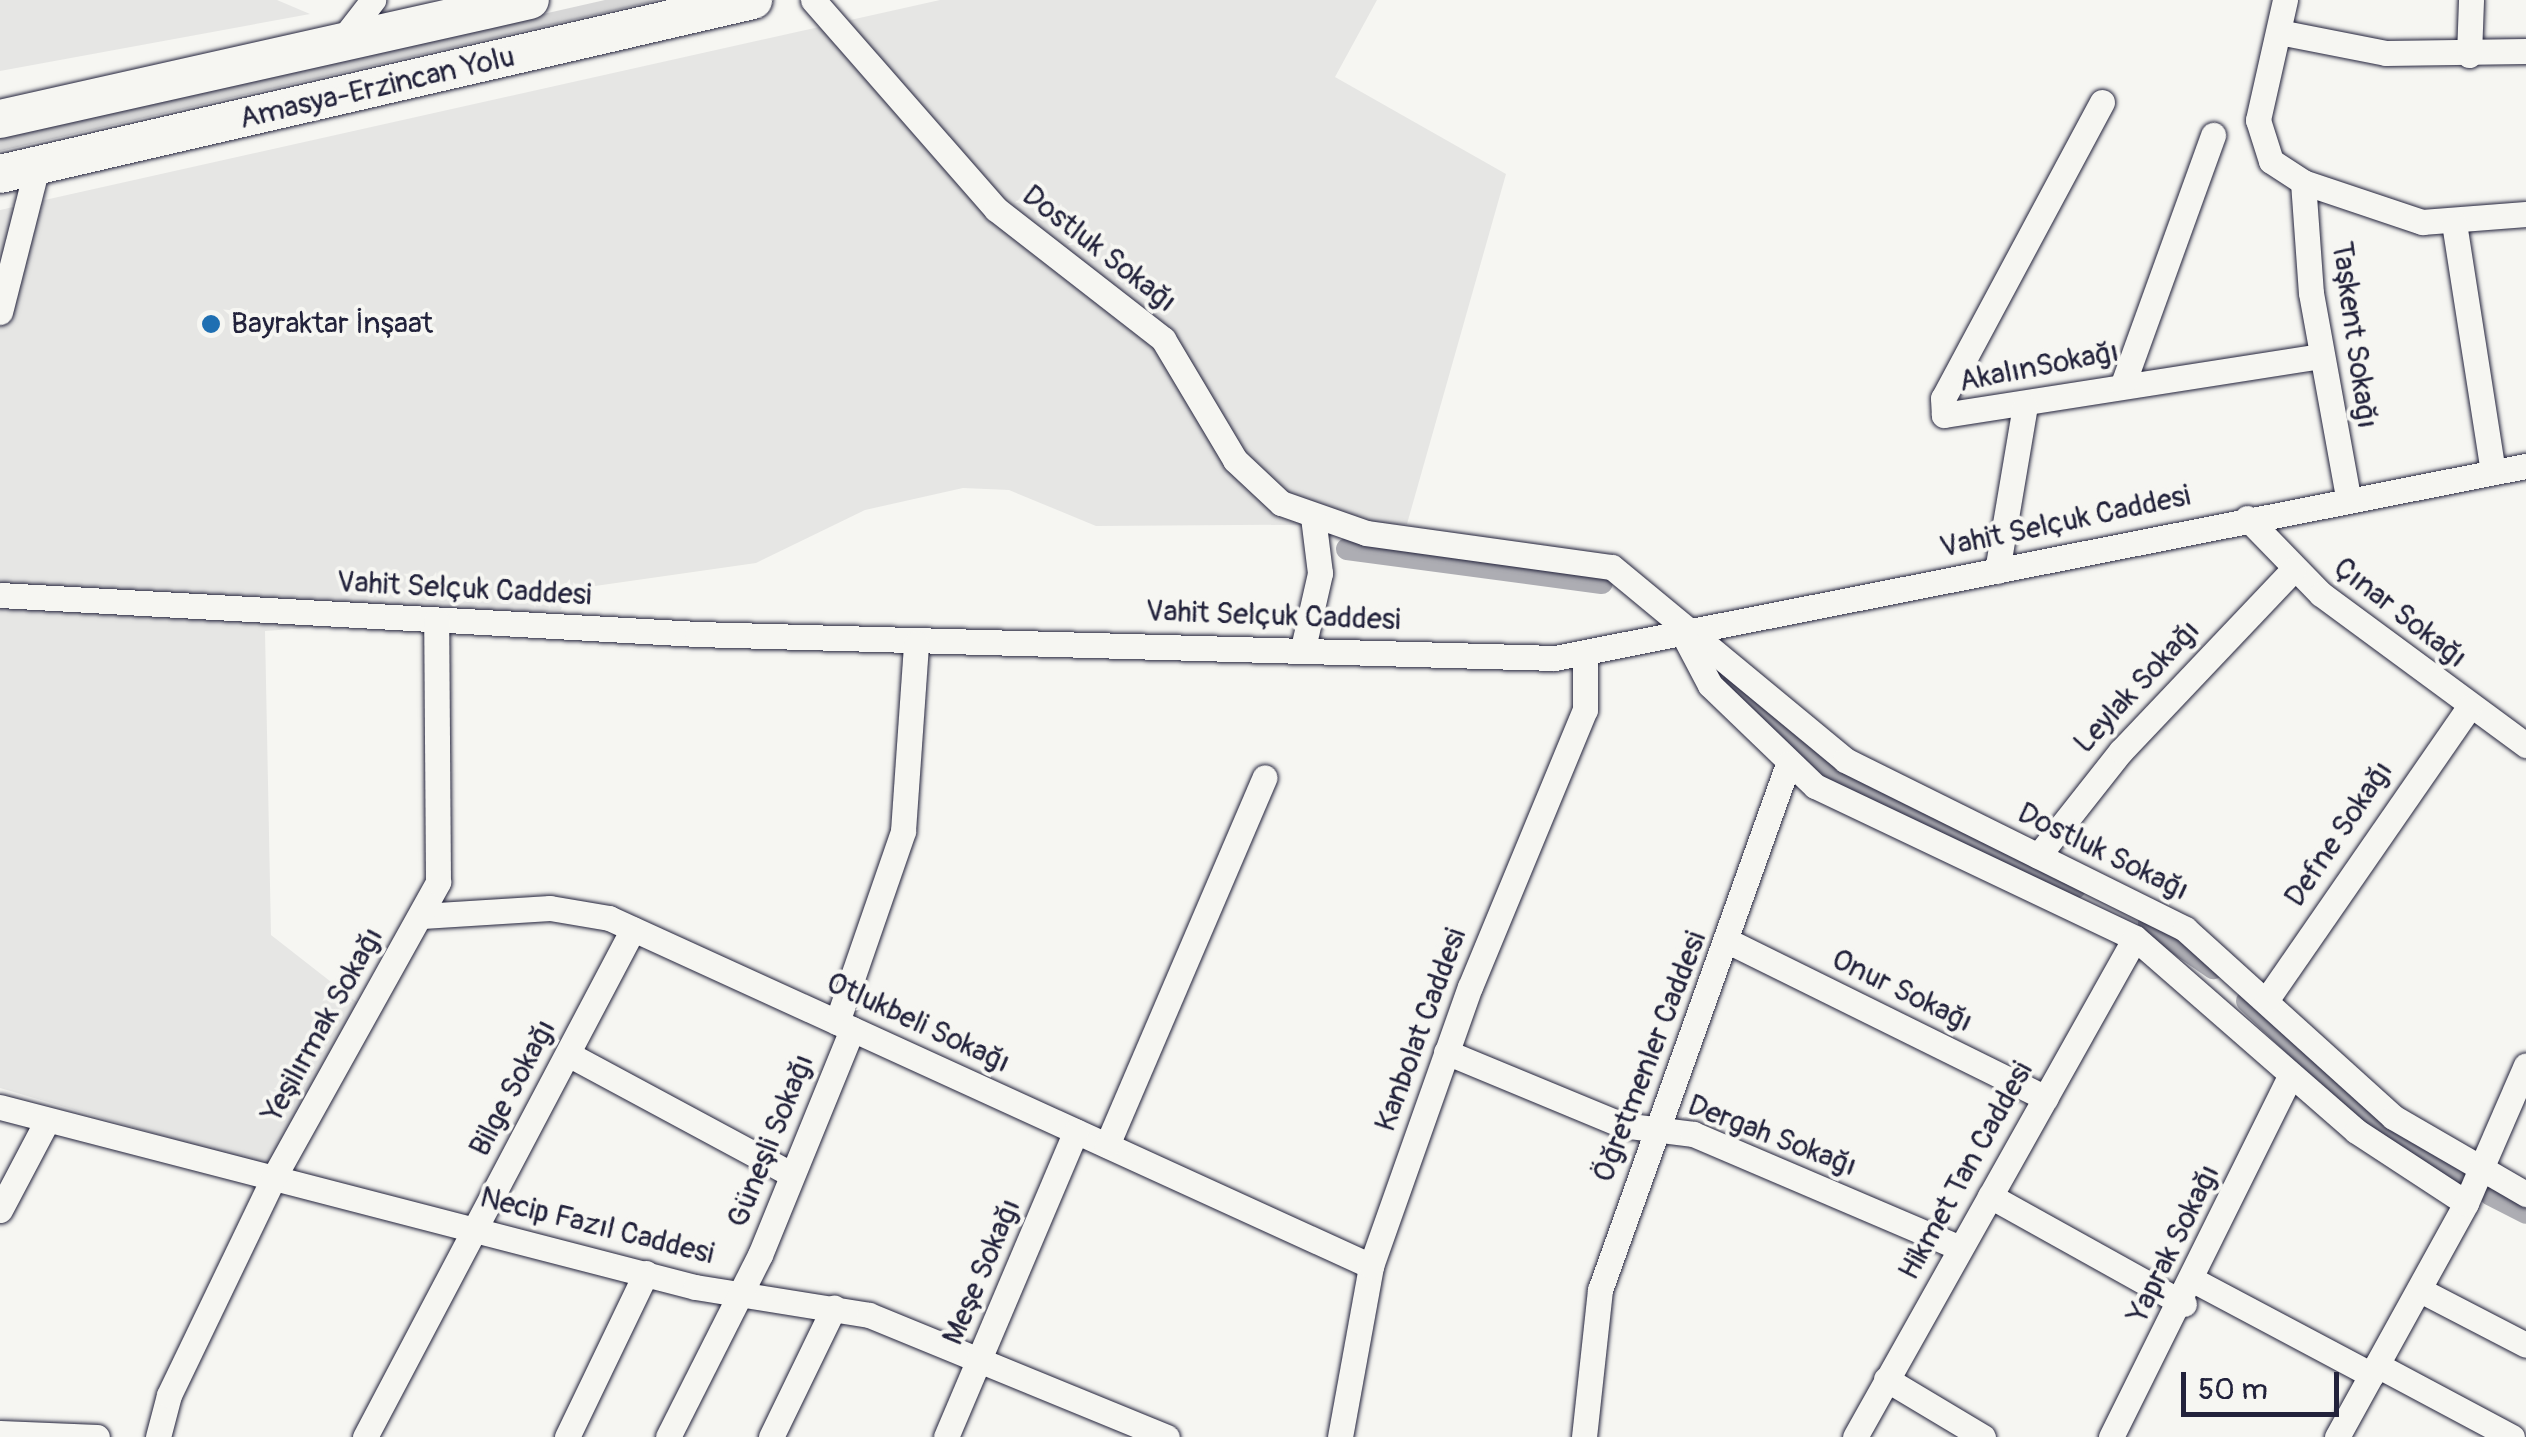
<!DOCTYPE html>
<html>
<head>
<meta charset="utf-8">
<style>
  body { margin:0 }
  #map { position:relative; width:2526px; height:1437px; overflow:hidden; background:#f6f6f2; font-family:Pangolin,sans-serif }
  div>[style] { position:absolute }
  .built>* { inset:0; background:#e6e6e4 }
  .green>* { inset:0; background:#d7d7d7 }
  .canal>* { height:22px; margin:-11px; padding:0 11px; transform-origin:11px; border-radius:11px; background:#adadb3 }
  .roads { filter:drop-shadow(0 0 2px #22223b) drop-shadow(0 0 2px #22223b) }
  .minor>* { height:25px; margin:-12.5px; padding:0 12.5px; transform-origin:12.5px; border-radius:12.5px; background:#f6f6f2 }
  .highway>* { height:38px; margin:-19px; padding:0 19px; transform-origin:19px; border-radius:19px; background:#f6f6f2 }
  .dots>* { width:28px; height:28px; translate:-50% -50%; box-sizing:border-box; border:5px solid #f6f6f2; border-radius:50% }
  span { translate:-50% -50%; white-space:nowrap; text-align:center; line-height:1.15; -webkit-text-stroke:8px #f6f6f2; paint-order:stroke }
  .street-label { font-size:30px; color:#22223b }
  .poi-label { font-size:30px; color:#22223b }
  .left { translate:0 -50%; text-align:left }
  .scale { position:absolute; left:2181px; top:1372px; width:158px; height:45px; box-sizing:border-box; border:5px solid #22223b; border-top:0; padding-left:12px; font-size:30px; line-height:35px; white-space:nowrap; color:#22223b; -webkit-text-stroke:8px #f6f6f2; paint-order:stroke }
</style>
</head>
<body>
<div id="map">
  <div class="built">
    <div style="clip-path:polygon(0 0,277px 0,310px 14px,0 71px)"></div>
    <div style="clip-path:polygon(940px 0,1377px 0,1335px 77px,1506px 174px,1407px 524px,1096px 526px,1009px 490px,963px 488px,865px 510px,756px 563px,567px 590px,561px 610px,265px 631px,271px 935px,358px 1003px,269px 1167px,0 1088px,0 210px)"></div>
  </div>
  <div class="green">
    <div style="clip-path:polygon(605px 0,659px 0,0 151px,0 137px)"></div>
  </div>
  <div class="canal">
    <div style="left:1347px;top:549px;width:257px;rotate:7.6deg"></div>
    <div style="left:1733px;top:683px;width:131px;rotate:41.6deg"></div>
    <div style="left:1831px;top:770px;width:271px;rotate:25.8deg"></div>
    <div style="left:2149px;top:924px;width:78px;rotate:34.5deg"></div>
    <div style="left:2247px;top:1001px;width:204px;rotate:43.2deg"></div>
    <div style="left:2396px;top:1141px;width:71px;rotate:31.2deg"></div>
    <div style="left:2491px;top:1195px;width:39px;rotate:27deg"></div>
  </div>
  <div class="roads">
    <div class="minor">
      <div style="left:813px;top:0;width:278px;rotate:48.8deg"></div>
      <div style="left:996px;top:209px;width:212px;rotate:37.9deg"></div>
      <div style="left:1163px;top:339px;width:141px;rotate:59.2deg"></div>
      <div style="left:1235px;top:460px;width:63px;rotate:43.1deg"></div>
      <div style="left:1281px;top:503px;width:90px;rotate:19.4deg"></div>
      <div style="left:1366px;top:533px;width:248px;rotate:7.9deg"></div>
      <div style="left:1612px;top:567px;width:303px;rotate:39.6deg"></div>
      <div style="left:1845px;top:760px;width:380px;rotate:26.4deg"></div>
      <div style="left:2185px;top:929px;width:280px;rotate:42.1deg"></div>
      <div style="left:2393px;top:1117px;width:154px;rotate:30.1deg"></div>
      <div style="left:2285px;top:0;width:123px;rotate:102.7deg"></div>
      <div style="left:2258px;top:120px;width:43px;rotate:72.4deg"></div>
      <div style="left:2271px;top:161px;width:38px;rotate:33deg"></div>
      <div style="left:2303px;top:182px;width:126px;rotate:18.6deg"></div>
      <div style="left:2422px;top:222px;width:104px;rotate:-4.4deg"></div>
      <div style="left:2279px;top:32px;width:109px;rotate:11.1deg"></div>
      <div style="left:2386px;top:53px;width:140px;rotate:-0.8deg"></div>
      <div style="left:342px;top:40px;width:51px;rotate:-52.2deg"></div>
      <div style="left:2469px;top:55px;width:55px;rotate:-87.9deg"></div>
      <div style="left:2102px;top:102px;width:336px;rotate:118.2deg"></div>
      <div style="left:1943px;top:398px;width:17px;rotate:87deg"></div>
      <div style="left:1944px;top:415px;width:381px;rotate:-8.9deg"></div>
      <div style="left:2303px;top:182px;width:111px;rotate:85.9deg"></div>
      <div style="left:2311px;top:293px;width:207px;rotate:79.7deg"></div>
      <div style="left:2454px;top:223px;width:252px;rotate:81.1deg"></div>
      <div style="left:0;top:312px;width:150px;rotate:-75.7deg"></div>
      <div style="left:2123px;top:384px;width:265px;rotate:-70.1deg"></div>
      <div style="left:2247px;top:518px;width:106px;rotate:45.8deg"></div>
      <div style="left:2321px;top:594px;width:255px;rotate:36.4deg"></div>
      <div style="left:1997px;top:571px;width:167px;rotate:-80.4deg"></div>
      <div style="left:0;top:595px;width:698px;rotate:3.2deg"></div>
      <div style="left:697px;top:634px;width:858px;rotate:1.6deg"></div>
      <div style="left:1555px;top:658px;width:990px;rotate:-11.19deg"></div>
      <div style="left:1681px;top:630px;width:62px;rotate:62.2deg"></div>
      <div style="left:1710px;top:685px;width:146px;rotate:43.9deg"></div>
      <div style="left:1815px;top:786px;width:354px;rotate:25.4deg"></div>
      <div style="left:2135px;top:938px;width:293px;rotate:41.1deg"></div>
      <div style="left:2356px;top:1131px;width:131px;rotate:33.2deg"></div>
      <div style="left:1303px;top:648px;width:77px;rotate:-77.2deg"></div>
      <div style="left:1320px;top:573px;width:56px;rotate:-97.1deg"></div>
      <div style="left:2038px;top:856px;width:134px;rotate:-51.7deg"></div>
      <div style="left:2121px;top:751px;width:250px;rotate:-46.5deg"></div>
      <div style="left:422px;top:916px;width:128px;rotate:-3.6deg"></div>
      <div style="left:550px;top:908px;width:60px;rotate:9.6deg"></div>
      <div style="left:609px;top:918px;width:838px;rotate:24.55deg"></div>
      <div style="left:1730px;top:942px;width:352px;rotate:26.3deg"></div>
      <div style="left:2267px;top:999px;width:355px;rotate:-55.3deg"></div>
      <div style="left:837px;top:1022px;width:202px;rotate:-70.9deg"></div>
      <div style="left:903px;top:831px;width:188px;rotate:-86deg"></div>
      <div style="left:1446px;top:1052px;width:191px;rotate:22.5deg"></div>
      <div style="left:1622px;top:1125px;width:72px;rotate:7.2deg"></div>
      <div style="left:1693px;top:1134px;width:290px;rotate:23.1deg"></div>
      <div style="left:568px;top:1054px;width:251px;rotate:28.3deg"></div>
      <div style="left:0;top:1107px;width:718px;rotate:14.52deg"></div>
      <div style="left:695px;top:1287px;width:176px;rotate:9.1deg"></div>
      <div style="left:869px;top:1315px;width:322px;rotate:22.3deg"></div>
      <div style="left:1107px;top:1145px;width:400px;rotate:-66.8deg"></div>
      <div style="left:1990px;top:1196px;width:222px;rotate:29.1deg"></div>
      <div style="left:0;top:1210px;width:101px;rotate:-62.2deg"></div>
      <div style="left:2195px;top:1281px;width:200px;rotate:28deg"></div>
      <div style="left:2420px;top:1290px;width:119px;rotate:27.4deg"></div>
      <div style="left:2377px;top:1365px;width:153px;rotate:28.1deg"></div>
      <div style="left:1886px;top:1379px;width:113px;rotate:30.9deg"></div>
      <div style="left:0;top:1433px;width:97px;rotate:2.4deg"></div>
      <div style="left:158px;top:1437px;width:43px;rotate:-75.3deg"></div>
      <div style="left:169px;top:1395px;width:242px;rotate:-64.3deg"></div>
      <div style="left:274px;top:1177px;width:338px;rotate:-60.9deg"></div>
      <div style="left:438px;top:882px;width:262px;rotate:-90.4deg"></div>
      <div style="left:365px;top:1437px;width:574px;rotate:-62.19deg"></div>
      <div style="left:567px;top:1437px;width:182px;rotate:-64.3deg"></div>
      <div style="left:668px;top:1437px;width:204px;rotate:-63.2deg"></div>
      <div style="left:760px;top:1255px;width:244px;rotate:-67.8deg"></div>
      <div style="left:771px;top:1437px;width:144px;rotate:-64.1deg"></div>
      <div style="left:946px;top:1437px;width:332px;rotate:-67deg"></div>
      <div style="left:1340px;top:1437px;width:174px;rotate:-79.7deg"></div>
      <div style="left:1371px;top:1266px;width:296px;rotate:-70.5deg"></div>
      <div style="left:1470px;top:987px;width:300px;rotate:-67.5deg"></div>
      <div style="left:1585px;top:710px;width:56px;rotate:-90deg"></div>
      <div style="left:1584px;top:1437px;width:148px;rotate:-83.8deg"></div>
      <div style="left:1600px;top:1290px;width:559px;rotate:-70.33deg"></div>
      <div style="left:1855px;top:1437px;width:572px;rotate:-60.7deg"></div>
      <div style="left:2111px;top:1437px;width:402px;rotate:-63.6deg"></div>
      <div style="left:2337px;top:1437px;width:267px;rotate:-61.1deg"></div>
      <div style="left:2466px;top:1203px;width:150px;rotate:-66.5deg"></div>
    </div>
    <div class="highway">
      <div style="left:0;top:119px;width:543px;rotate:-12.65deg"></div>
      <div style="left:0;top:174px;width:773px;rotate:-13.01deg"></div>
    </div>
  </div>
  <div class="dots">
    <div style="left:211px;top:324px;background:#1f6fb2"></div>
  </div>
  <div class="street-label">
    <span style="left:377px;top:88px;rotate:-13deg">Amasya-Erzincan Yolu</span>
    <span style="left:1099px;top:249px;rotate:38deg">Dostluk Sokağı</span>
    <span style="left:2354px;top:335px;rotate:82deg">Taşkent Sokağı</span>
    <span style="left:2039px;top:367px;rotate:-11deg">AkalınSokağı</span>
    <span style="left:2065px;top:522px;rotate:-12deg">Vahit Selçuk Caddesi</span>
    <span style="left:464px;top:589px;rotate:3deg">Vahit Selçuk Caddesi</span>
    <span style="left:2400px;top:613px;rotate:38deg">Çınar Sokağı</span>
    <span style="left:1273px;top:616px;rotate:2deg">Vahit Selçuk Caddesi</span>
    <span style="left:2137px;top:687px;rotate:-47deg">Leylak Sokağı</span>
    <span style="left:2339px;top:834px;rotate:-56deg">Defne Sokağı</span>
    <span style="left:2103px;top:852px;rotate:26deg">Dostluk Sokağı</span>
    <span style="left:1902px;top:991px;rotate:26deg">Onur Sokağı</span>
    <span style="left:918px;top:1023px;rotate:25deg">Otlukbeli Sokağı</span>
    <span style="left:323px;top:1025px;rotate:-61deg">Yeşilırmak Sokağı</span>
    <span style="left:1421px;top:1030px;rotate:-70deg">Kanbolat Caddesi</span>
    <span style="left:1650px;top:1057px;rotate:-69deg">Öğretmenler Caddesi</span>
    <span style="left:513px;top:1088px;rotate:-62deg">Bilge Sokağı</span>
    <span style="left:1772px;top:1136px;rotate:21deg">Dergah Sokağı</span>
    <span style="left:771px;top:1141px;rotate:-68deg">Güneşli Sokağı</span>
    <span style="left:1966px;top:1171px;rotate:-61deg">Hikmet Tan Caddesi</span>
    <span style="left:597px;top:1226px;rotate:14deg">Necip Fazıl Caddesi</span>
    <span style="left:2174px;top:1244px;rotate:-64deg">Yaprak Sokağı</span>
    <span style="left:982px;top:1272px;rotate:-67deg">Meşe Sokağı</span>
  </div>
  <div class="poi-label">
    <span class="left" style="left:231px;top:324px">Bayraktar İnşaat</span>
  </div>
  <div class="scale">50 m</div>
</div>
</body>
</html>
